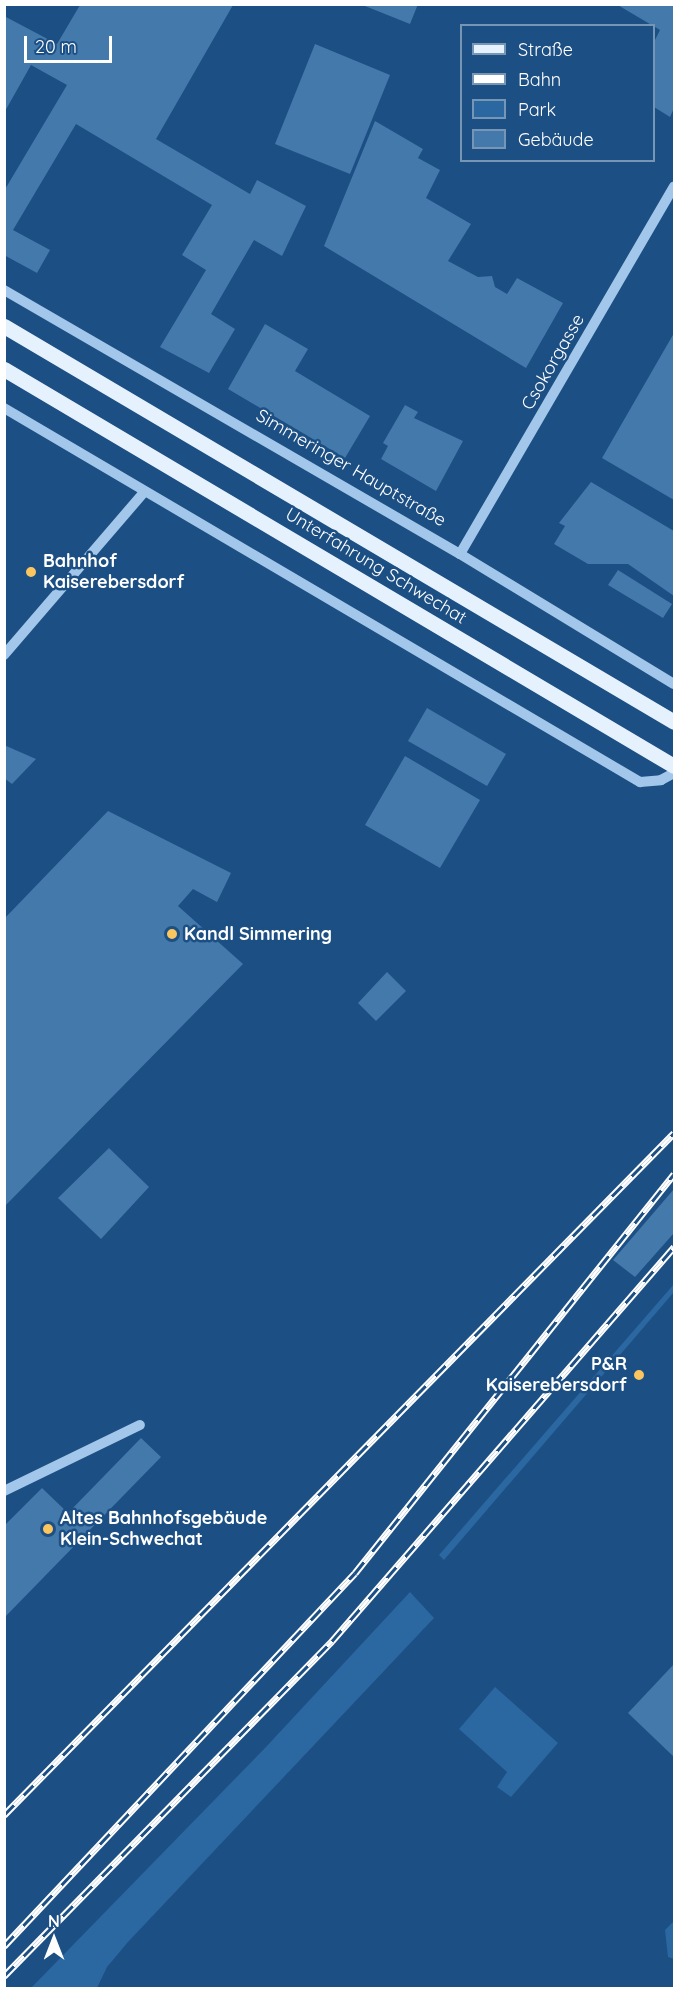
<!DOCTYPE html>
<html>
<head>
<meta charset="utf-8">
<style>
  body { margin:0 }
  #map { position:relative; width:679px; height:1993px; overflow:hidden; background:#1c4f83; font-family:Quicksand,sans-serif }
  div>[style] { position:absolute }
  .green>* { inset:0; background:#2b67a0 }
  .building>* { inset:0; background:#4479ac }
  .minor>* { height:10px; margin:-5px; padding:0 5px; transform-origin:5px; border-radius:5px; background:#a2c7ea }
  .major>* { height:15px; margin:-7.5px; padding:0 7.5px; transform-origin:7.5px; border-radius:7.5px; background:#e6f1fe }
  .rail>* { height:7px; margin-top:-3.5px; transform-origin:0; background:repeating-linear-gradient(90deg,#1c4f83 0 14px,#fff 0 28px); box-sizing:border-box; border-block:2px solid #fff }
  .dots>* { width:16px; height:16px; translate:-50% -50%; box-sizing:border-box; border:3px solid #1c4f83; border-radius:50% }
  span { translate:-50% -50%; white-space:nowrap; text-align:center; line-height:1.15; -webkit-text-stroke:5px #1c4f83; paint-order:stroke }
  .street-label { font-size:18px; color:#fff }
  .poi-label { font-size:18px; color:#fff; font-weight:700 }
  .left { translate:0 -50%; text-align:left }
  .right { translate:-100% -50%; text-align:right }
  .frame { position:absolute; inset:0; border:6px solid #fff; pointer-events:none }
  .legend { position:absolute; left:460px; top:24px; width:195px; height:138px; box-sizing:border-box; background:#1c4f83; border:2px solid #7795b5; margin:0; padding:8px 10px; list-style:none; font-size:18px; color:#fff }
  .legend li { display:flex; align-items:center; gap:12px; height:30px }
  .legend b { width:30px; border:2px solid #7795b5 }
  .north { position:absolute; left:24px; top:1909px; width:60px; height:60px; -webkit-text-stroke:4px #1c4f83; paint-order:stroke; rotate:0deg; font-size:16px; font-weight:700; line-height:24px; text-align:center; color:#fff }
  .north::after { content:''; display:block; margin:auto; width:21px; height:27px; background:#fff; clip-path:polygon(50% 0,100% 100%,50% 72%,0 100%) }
  .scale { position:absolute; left:24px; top:36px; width:88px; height:27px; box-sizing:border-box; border:3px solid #fff; border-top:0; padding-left:8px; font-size:18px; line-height:21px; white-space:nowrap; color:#fff; -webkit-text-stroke:4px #1c4f83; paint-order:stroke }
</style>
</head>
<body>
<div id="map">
  <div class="green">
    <div style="clip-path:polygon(674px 1284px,674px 1292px,444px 1560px,439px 1555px)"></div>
    <div style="clip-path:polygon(410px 1592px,434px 1618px,128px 1942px,107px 1967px,97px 1988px,31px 1988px,265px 1748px)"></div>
    <div style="clip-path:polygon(495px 1687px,558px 1743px,511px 1797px,497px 1787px,507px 1772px,459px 1729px)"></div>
    <div style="clip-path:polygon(674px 1921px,674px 1959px,668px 1957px,665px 1930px)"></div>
  </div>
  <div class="building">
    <div style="clip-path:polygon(360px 4px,418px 4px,410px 24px)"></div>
    <div style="clip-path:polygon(616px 4px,674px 4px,674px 108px,670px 117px,654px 107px,654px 42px,660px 30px)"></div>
    <div style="clip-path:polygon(80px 5px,233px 5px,156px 139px,250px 194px,257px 180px,306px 206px,282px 256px,254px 240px,211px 314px,235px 329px,209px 373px,160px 347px,206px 270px,182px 255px,212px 205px,76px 124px,13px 230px,50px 250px,37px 273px,4px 255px,4px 191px,67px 85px,31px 65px,4px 113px,4px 20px,6px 17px,57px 44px)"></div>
    <div style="clip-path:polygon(315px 44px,390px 75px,350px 174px,275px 144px)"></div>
    <div style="clip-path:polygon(375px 121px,423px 149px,418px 158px,440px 170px,426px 198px,471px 224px,448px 261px,478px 277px,492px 276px,495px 287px,507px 294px,517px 278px,563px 303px,526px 368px,324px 246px)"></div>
    <div style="clip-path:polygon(265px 324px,308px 349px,295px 371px,370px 416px,345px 458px,228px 389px)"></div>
    <div style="clip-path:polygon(674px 333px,674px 500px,602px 458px)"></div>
    <div style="clip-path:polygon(405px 405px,418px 412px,414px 418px,463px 441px,436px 491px,381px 459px,388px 446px,383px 443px)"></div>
    <div style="clip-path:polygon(591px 482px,674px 531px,674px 596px,628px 564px,588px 564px,554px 544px,565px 526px,559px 523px)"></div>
    <div style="clip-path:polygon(618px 570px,672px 604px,663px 618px,608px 585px)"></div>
    <div style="clip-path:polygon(427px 708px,506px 754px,487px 786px,408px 741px)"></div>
    <div style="clip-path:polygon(4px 745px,36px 759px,12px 784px,4px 778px)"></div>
    <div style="clip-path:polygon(405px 756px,480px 800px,440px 868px,365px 825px)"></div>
    <div style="clip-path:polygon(108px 811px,231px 873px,217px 902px,193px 889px,178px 906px,243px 964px,4px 1207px,4px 919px)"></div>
    <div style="clip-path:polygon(387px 972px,406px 991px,376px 1021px,358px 1003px)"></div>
    <div style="clip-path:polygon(109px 1148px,149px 1187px,101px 1239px,58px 1198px)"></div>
    <div style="clip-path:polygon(674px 1189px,674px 1233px,635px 1277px,613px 1260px)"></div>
    <div style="clip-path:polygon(141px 1438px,161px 1457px,4px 1618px,4px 1526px,42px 1488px,68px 1513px)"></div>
    <div style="clip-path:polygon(674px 1664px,674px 1757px,628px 1713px)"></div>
  </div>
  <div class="minor">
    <div style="left:4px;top:290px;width:527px;rotate:30.07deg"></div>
    <div style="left:460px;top:554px;width:250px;rotate:31.3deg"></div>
    <div style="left:4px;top:408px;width:738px;rotate:30.46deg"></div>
    <div style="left:640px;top:782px;width:21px;rotate:-5deg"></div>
    <div style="left:661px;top:780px;width:15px;rotate:-28deg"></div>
    <div style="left:460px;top:554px;width:425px;rotate:-59.8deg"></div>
    <div style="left:4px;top:655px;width:215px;rotate:-49.3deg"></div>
    <div style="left:4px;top:1491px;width:151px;rotate:-25.9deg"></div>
  </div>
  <div class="major">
    <div style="left:4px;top:326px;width:778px;rotate:30.58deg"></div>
    <div style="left:4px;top:369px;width:779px;rotate:30.65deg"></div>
  </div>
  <div class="rail">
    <div style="left:4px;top:1815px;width:956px;rotate:-45.51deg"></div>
    <div style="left:4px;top:1946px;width:512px;rotate:-46.74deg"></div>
    <div style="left:355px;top:1573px;width:511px;rotate:-51.36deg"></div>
    <div style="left:4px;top:1976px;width:469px;rotate:-45.6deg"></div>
    <div style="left:332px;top:1641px;width:522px;rotate:-49.04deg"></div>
  </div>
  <div class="dots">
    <div style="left:31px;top:572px;background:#fbc55f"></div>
    <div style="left:172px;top:934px;background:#fbc55f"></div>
    <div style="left:639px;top:1375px;background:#fbc55f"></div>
    <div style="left:48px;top:1529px;background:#fbc55f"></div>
  </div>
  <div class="street-label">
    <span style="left:553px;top:362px;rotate:-60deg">Csokorgasse</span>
    <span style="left:351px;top:468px;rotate:30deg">Simmeringer Hauptstraße</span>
    <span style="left:376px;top:566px;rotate:31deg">Unterfahrung Schwechat</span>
  </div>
  <div class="poi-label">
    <span class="left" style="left:43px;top:572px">Bahnhof<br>Kaiserebersdorf</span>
    <span class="left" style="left:184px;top:934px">Kandl Simmering</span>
    <span class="right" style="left:627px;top:1375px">P&amp;R<br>Kaiserebersdorf</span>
    <span class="left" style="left:60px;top:1529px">Altes Bahnhofsgebäude<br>Klein-Schwechat</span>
  </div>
  <div class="frame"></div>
  <ul class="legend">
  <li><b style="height:8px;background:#e6f1fe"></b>Straße</li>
  <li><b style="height:8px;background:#fff"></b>Bahn</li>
  <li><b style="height:16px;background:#2b67a0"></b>Park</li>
  <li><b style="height:16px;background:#4479ac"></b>Gebäude</li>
  </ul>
  <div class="north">N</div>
  <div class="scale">20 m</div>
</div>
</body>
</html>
